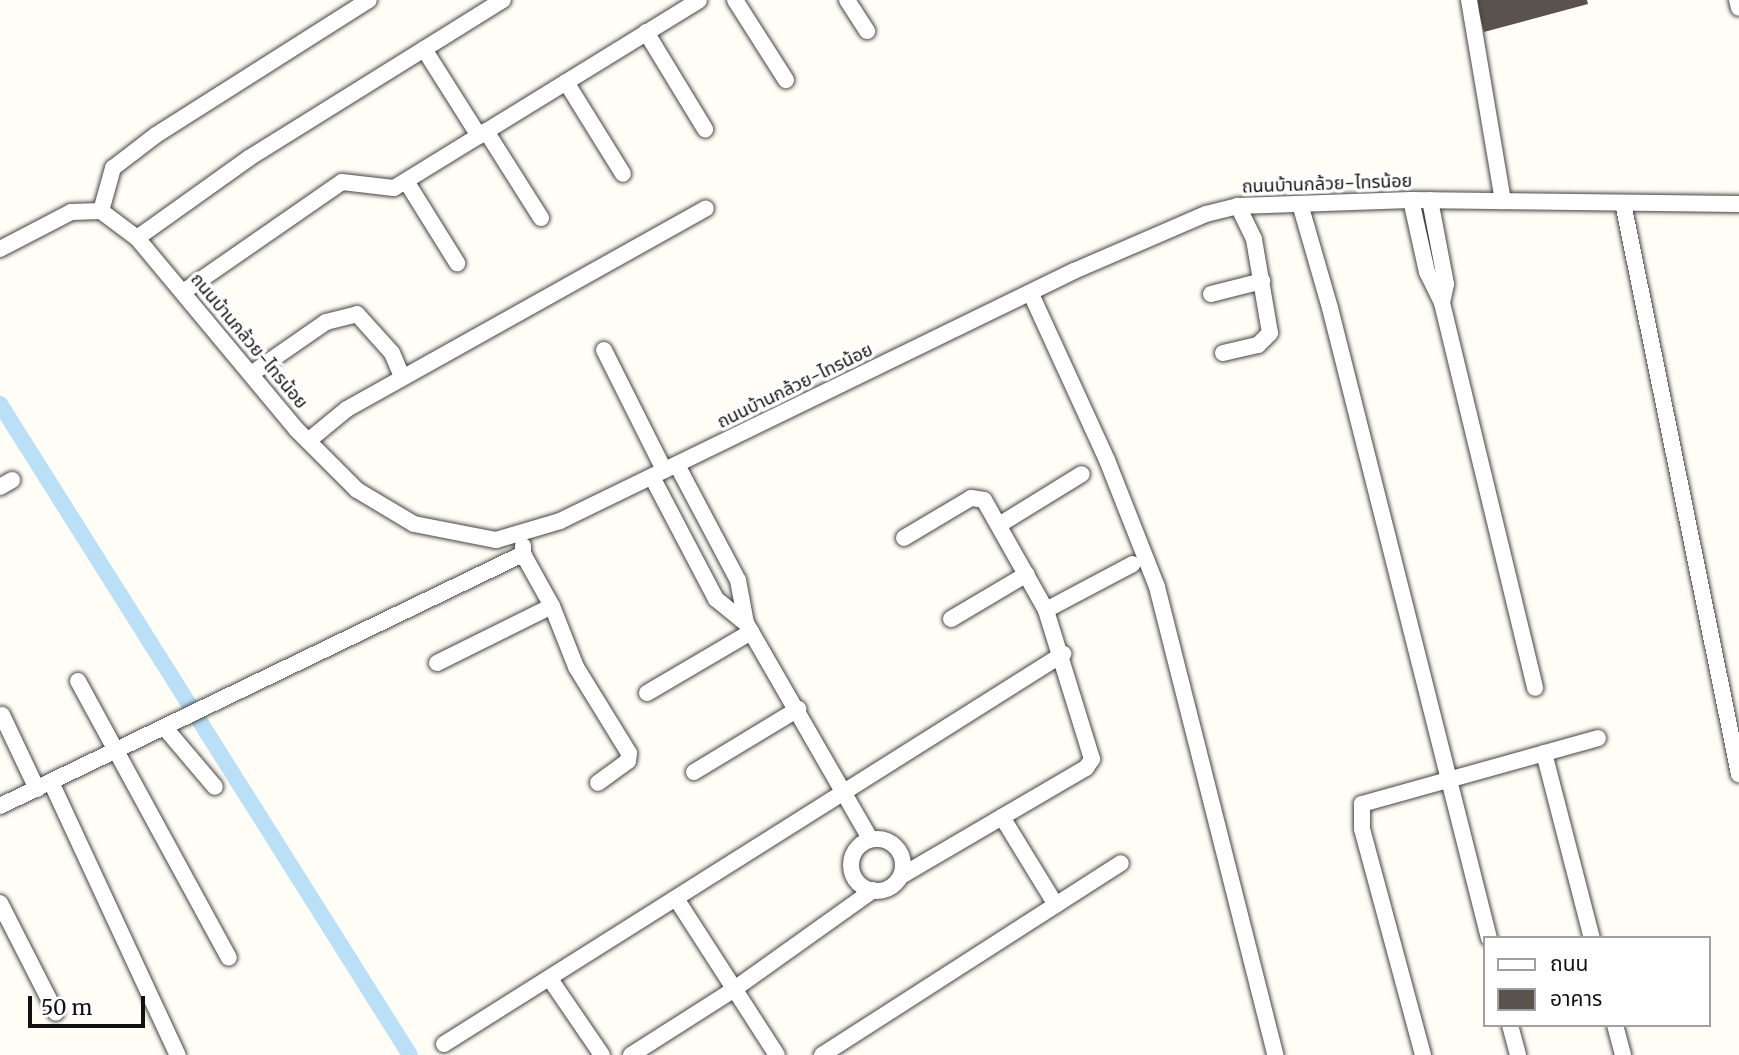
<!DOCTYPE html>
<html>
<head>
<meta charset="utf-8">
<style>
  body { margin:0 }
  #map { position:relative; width:1739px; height:1055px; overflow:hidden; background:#fffdf5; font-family:Merriweather,"Noto Sans Thai",serif }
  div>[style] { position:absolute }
  .canal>* { height:16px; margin:-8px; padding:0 8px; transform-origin:8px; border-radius:8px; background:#b9e0f7 }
  .building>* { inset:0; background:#5a524d }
  .roads { filter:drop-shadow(0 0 2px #444) drop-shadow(0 0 2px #444) }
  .minor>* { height:16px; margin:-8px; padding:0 8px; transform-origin:8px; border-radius:8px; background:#fff }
  .minor>.ring { margin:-8px; padding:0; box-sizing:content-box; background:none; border:16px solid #fff; border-radius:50% }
  span { translate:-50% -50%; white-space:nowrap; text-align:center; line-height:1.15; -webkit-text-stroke:7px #fff; paint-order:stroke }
  .street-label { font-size:18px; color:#111 }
  .legend { position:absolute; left:1483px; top:936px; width:228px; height:91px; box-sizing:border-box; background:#fff; border:2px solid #a0a0a0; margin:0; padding:9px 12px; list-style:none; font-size:21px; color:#111 }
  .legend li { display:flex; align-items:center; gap:14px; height:35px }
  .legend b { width:35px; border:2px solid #a0a0a0 }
  .scale { position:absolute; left:28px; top:996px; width:117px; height:32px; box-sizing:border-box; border:4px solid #111; border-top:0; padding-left:9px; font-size:21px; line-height:24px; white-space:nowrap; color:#111; -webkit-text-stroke:5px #fff; paint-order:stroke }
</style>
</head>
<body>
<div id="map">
  <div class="canal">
    <div style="left:0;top:404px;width:769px;rotate:57.8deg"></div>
  </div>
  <div class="building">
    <div style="clip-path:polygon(1476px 0,1587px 0,1588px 4px,1484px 32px)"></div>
  </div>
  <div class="roads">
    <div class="minor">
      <div style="left:735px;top:0;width:95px;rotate:57.5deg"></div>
      <div style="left:847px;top:0;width:37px;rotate:57deg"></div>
      <div style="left:1469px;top:0;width:204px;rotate:80.4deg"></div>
      <div style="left:1737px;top:0;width:8px;rotate:76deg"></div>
      <div style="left:646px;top:32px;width:114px;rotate:58.7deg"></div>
      <div style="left:424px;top:49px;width:103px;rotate:57.7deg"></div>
      <div style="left:566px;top:82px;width:108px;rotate:58.2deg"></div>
      <div style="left:486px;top:131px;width:103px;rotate:57.7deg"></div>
      <div style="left:406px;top:181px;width:97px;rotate:58.1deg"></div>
      <div style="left:1411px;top:200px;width:74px;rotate:77.5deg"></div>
      <div style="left:1427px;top:272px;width:34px;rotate:64deg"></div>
      <div style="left:1442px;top:303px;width:396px;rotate:76.4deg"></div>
      <div style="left:1430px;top:200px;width:86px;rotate:79.2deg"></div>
      <div style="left:1446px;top:284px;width:19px;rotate:102deg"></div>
      <div style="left:1623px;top:203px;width:583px;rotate:78.52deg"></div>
      <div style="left:1300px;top:204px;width:108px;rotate:73.9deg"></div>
      <div style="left:1330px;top:308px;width:650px;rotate:75.84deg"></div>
      <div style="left:101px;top:211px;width:45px;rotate:-74.4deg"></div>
      <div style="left:113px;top:168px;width:54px;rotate:-37.5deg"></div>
      <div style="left:156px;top:135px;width:252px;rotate:-32.4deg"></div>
      <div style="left:137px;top:238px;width:138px;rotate:-35.5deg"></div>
      <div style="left:249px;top:158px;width:299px;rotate:-31.9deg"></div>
      <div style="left:0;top:249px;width:80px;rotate:-27.5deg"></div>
      <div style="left:71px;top:212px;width:30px;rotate:-2deg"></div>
      <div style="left:101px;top:211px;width:45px;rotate:36.9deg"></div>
      <div style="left:137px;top:238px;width:250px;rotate:50.2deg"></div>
      <div style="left:297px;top:430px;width:85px;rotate:45deg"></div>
      <div style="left:357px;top:490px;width:66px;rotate:30.8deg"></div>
      <div style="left:414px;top:524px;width:84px;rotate:11deg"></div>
      <div style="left:496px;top:540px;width:67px;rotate:-16.5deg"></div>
      <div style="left:560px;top:521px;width:572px;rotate:-25.94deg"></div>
      <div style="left:1074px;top:271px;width:144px;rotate:-23.4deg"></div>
      <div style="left:1206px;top:214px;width:33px;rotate:-14deg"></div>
      <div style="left:1238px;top:206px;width:173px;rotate:-2deg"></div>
      <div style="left:1411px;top:200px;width:328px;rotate:0.7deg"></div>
      <div style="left:183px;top:292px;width:193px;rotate:-34.7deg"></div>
      <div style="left:342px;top:182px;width:52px;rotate:6.6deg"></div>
      <div style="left:394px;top:188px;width:358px;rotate:-31.6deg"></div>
      <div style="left:1031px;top:294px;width:183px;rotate:65.4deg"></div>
      <div style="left:1107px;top:460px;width:136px;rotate:68.5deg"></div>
      <div style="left:1157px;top:587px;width:483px;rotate:75.8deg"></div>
      <div style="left:1211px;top:294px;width:53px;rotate:-14.3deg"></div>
      <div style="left:604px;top:350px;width:134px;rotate:63.4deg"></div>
      <div style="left:1223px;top:353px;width:36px;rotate:-13deg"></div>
      <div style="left:1258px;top:345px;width:17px;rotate:-45deg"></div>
      <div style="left:1270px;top:333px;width:95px;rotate:-99.7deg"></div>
      <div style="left:1254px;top:239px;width:37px;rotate:-116deg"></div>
      <div style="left:251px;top:374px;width:91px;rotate:-34.7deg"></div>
      <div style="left:326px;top:322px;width:32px;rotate:-14deg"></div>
      <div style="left:357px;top:314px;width:52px;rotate:48.1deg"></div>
      <div style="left:392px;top:353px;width:26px;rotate:67deg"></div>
      <div style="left:308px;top:441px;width:50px;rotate:-39.4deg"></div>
      <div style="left:347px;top:409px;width:411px;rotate:-29.2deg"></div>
      <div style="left:677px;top:465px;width:130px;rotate:62.1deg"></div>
      <div style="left:738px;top:580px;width:44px;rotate:79.5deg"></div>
      <div style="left:746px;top:623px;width:249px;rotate:60.1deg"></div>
      <div style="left:652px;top:477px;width:138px;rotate:62.3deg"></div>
      <div style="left:716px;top:599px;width:38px;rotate:39deg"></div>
      <div style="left:0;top:487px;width:14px;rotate:-30deg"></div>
      <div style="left:999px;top:525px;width:97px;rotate:-31.6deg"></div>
      <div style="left:523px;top:546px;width:8px;rotate:90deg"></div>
      <div style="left:523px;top:554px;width:60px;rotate:60.9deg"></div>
      <div style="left:552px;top:606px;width:66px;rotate:68.5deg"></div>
      <div style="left:576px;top:667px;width:101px;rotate:58.4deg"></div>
      <div style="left:629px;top:753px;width:8px;rotate:97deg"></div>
      <div style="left:628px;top:761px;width:37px;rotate:144deg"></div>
      <div style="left:1046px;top:610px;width:98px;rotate:-27.9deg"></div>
      <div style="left:951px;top:619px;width:88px;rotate:-30.6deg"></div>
      <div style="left:437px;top:663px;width:128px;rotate:-26.4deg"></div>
      <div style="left:78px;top:681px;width:315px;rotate:61.4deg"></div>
      <div style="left:647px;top:693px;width:121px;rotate:-30.4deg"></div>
      <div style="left:2px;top:715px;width:82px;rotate:64.7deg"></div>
      <div style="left:165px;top:728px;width:77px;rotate:49.7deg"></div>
      <div style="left:1544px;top:753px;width:191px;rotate:75.5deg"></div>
      <div style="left:694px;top:772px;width:122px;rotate:-31.2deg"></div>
      <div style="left:51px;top:782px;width:301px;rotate:65.1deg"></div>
      <div style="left:0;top:806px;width:581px;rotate:-25.73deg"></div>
      <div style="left:1002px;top:817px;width:103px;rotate:58.5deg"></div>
      <div class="ring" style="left:851px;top:839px;width:36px;height:36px"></div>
      <div style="left:901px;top:876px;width:214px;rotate:-30.3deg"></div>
      <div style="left:1086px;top:768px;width:11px;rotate:-56deg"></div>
      <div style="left:1092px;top:759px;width:156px;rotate:-107.2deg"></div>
      <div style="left:1046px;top:610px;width:126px;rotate:-119.4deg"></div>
      <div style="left:984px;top:500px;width:13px;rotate:-171deg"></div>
      <div style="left:971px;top:498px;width:78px;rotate:149.2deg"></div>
      <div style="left:677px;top:900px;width:184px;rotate:57.2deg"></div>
      <div style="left:0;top:903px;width:123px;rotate:63deg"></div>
      <div style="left:550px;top:979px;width:92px;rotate:55.6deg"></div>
      <div style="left:1510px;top:1025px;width:31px;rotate:75deg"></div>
      <div style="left:1615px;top:1025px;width:31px;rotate:75deg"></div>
      <div style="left:444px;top:1044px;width:732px;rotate:-32.21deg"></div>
      <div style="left:631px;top:1055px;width:121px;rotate:-32.5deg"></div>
      <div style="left:733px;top:990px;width:172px;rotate:-35.5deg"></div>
      <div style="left:822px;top:1055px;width:355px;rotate:-32.7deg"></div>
      <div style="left:1423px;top:1055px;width:234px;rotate:-105.1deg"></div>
      <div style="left:1362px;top:829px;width:25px;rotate:-90deg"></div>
      <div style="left:1362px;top:804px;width:245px;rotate:-15.6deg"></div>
    </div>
  </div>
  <div class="street-label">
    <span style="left:1327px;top:184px;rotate:-2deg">ถนนบ้านกล้วย-ไทรน้อย</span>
    <span style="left:249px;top:341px;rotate:50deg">ถนนบ้านกล้วย-ไทรน้อย</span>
    <span style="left:795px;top:386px;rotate:-26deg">ถนนบ้านกล้วย-ไทรน้อย</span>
  </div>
  <ul class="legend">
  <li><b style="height:9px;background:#fff"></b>ถนน</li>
  <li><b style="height:19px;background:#5a524d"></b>อาคาร</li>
  </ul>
  <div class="scale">50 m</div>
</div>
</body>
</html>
